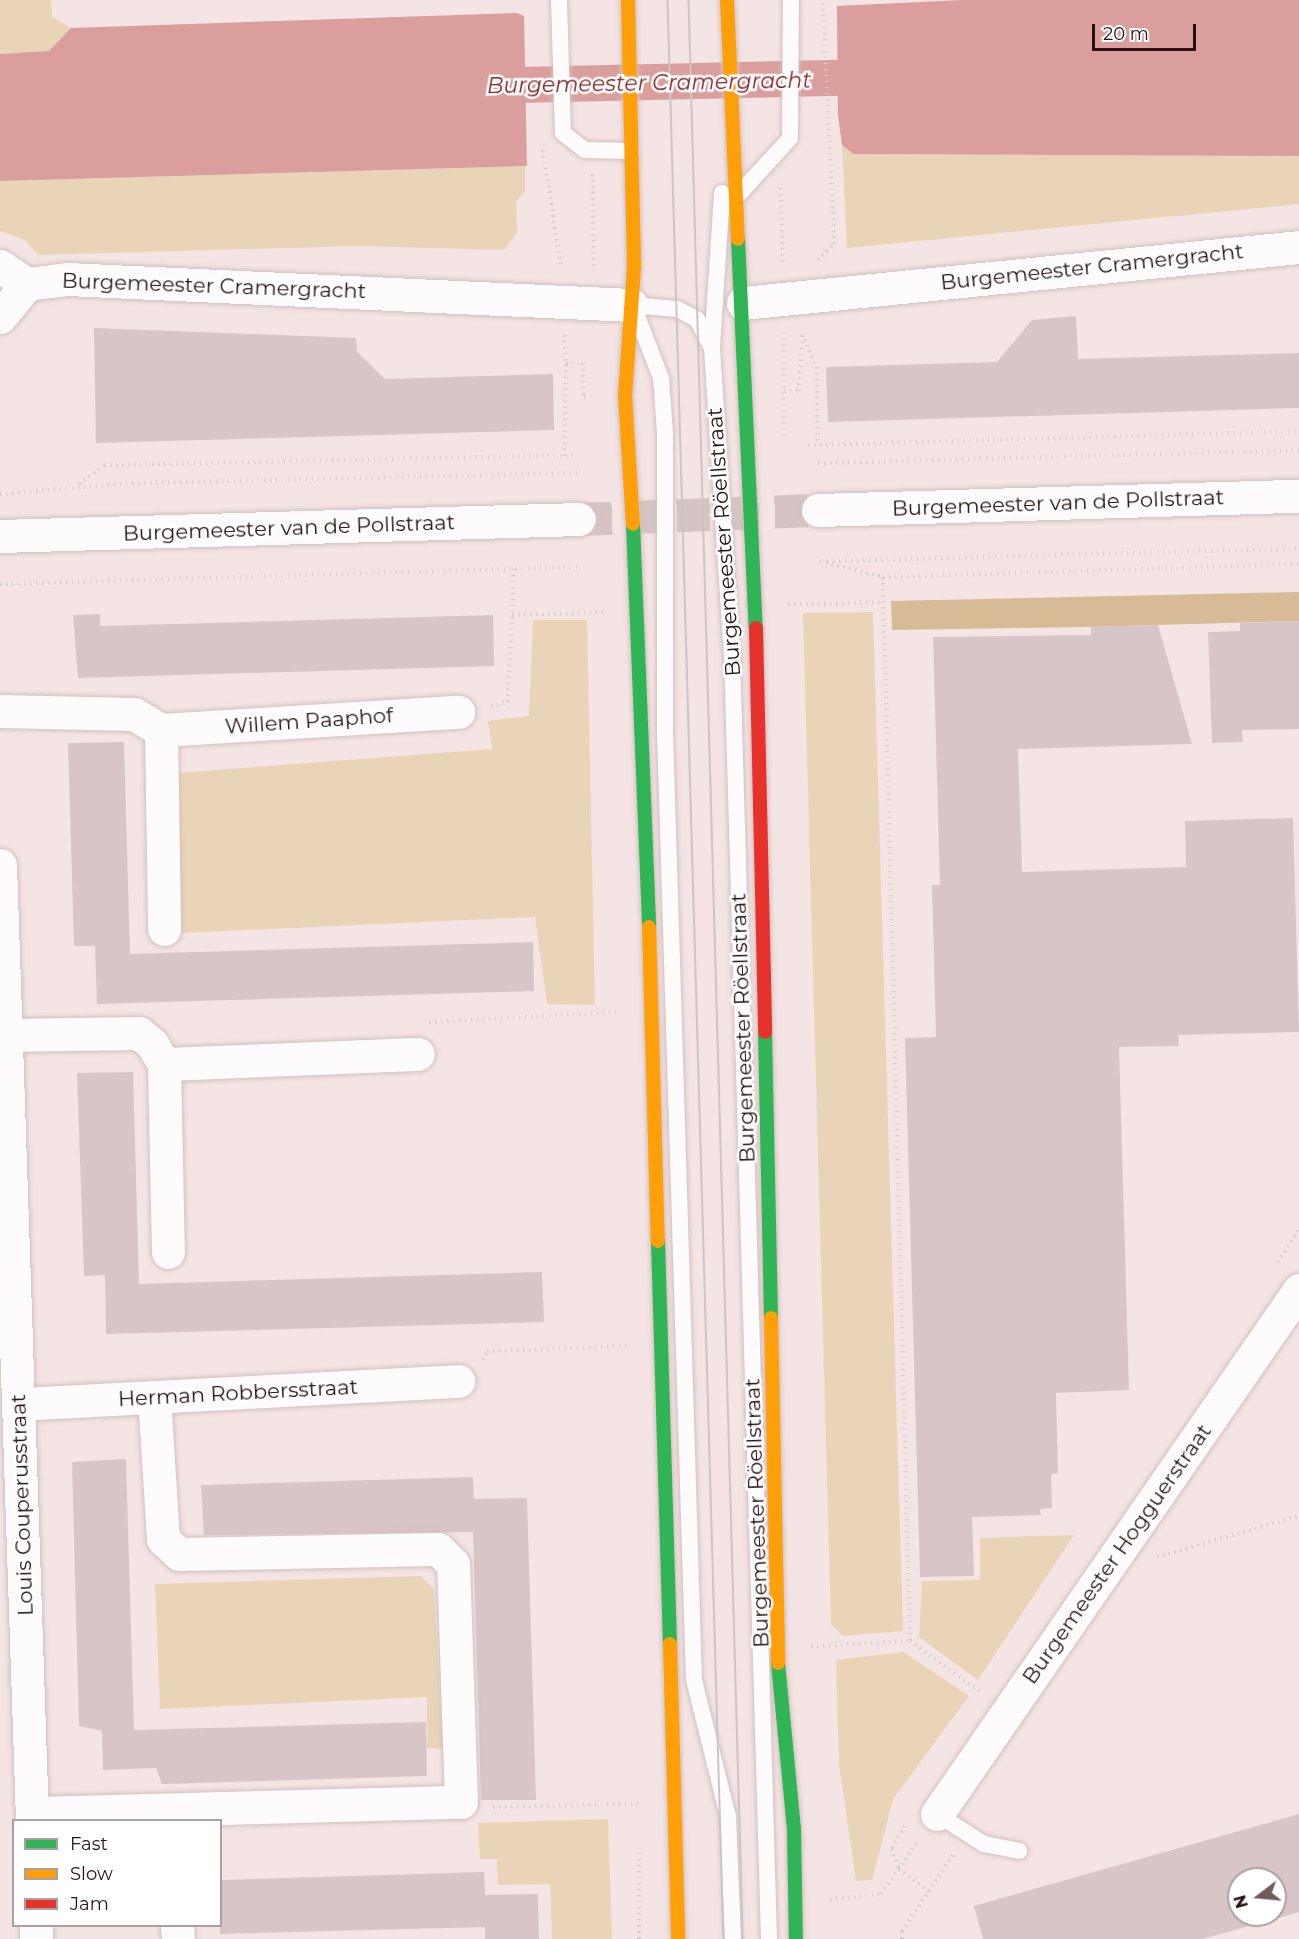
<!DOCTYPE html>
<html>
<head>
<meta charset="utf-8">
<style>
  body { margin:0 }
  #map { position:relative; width:1299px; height:1939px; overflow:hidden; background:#f4e4e4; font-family:Montserrat,sans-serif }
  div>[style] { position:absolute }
  .green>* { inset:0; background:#ead4b8 }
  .forest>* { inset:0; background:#d6bb96 }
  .water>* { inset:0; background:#da9f9d }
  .canal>* { height:36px; margin:-18px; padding:0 18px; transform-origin:18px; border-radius:18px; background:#da9f9d }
  .building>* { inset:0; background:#d8c5c8 }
  .street-tunnel>* { height:33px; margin-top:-16.5px; transform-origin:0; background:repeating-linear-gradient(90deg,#d6c4c4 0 33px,transparent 0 49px) }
  .path>* { height:4px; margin-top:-2px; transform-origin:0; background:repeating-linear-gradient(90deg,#d4cece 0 1.5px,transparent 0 6px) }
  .roads { filter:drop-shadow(0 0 2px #d3bfbe) drop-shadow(0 0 2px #d3bfbe) }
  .lane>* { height:16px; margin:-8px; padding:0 8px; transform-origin:8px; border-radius:8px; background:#fdfbfb }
  .street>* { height:33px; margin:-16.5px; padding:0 16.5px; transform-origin:16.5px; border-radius:16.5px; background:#fdfbfb }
  .fast>* { height:14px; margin:-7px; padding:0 7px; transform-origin:7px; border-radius:7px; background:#30b455 }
  .slow>* { height:14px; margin:-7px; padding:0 7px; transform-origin:7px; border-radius:7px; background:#ff9f0a }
  .jam>* { height:14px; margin:-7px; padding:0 7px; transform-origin:7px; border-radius:7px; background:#e5322d }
  .tram>* { height:1.5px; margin:-0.75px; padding:0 0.75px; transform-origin:0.75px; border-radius:0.75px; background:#cbc5c5 }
  span { translate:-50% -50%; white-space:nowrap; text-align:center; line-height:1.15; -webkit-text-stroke:5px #fff; paint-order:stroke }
  .street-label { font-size:21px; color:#2a1212 }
  .water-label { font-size:22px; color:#812429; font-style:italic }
  .legend { position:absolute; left:12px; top:1819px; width:210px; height:108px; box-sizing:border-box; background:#fff; border:2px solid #aaa0a0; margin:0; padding:8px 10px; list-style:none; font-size:18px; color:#2a1212 }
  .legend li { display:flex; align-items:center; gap:12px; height:30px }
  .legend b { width:30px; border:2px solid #aaa0a0 }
  .north { position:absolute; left:1227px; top:1867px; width:60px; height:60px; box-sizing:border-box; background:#fff; border:2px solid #aaa0a0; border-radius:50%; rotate:254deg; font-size:16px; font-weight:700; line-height:24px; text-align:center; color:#2a1212 }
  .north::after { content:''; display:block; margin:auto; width:21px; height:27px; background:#715c5c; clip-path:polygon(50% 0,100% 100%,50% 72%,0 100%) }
  .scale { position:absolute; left:1092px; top:24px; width:104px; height:27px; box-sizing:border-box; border:3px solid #2a1212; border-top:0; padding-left:8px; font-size:18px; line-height:21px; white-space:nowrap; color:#2a1212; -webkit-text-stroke:4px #fff; paint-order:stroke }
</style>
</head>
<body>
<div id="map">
  <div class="green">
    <div style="clip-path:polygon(0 0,51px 0,52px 17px,71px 28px,48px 52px,0 54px)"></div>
    <div style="clip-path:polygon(842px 145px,853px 154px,1299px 156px,1299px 204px,847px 248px)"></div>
    <div style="clip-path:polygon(525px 166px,525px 192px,516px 201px,517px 233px,504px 250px,357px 246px,38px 255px,25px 240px,0 231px,0 181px)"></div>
    <div style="clip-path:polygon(873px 612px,903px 1631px,843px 1636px,831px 1624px,803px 613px)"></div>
    <div style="clip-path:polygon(533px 620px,587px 620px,595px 1005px,547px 1004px,535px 917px,179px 933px,176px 773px,492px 749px,488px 721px,529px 716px)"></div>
    <div style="clip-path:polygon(1074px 1535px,978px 1680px,919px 1637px,922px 1581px,980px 1580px,980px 1538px)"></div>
    <div style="clip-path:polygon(421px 1576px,434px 1590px,443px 1749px,427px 1748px,427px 1697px,160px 1709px,155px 1584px)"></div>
    <div style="clip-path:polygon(903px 1652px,969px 1696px,893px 1799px,872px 1880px,856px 1881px,839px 1764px,836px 1660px)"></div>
    <div style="clip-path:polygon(608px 1819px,612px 1939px,552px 1939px,550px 1884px,498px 1885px,497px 1859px,480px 1859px,478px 1823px)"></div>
  </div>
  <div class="forest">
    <div style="clip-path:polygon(1299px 592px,1299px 621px,1084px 627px,892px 630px,891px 601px)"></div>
  </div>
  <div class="water">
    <div style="clip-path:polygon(962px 0,1299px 0,1299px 156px,853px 154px,842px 145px,838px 115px,837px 6px)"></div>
    <div style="clip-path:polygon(517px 13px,524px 16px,527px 166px,0 181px,0 54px,49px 51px,71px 28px)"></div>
  </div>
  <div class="canal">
    <div style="left:478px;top:86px;width:409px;rotate:-1.3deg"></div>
  </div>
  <div class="building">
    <div style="clip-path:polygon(1076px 316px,1078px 359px,1299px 353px,1299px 408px,828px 422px,826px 367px,997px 362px,1032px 320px)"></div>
    <div style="clip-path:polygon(94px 328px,356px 338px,357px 352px,385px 379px,553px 374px,554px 430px,96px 443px)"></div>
    <div style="clip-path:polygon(100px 614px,100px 626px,493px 615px,494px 666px,78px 678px,73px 615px)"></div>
    <div style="clip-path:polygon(1299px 621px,1299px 729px,1242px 730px,1243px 742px,1212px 743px,1208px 632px,1240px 631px,1240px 623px)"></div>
    <div style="clip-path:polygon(1158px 625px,1192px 744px,1018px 749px,1022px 872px,1186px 867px,1185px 821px,1293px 818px,1299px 1032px,1178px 1035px,1179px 1046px,1119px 1047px,1129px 1390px,1056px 1393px,1058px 1473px,1051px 1474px,1052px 1508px,1040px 1509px,1041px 1515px,972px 1517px,974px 1576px,920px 1577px,905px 1038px,936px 1037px,932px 885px,940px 885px,933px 637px,1091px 635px,1091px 627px)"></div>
    <div style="clip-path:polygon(124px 742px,130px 954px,533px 942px,534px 991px,97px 1004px,95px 946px,74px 946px,68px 743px)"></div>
    <div style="clip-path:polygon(133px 1072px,139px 1284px,542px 1272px,544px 1322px,106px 1334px,105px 1275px,84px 1276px,77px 1073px)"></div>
    <div style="clip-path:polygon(126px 1459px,134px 1730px,426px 1722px,427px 1776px,162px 1784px,156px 1768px,103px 1770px,102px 1731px,79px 1726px,72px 1462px)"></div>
    <div style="clip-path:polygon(473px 1477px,474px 1499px,527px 1498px,536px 1800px,481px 1800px,473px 1532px,204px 1535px,201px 1485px)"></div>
    <div style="clip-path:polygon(evenodd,1299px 1814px,1299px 1912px,1203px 1939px,983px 1939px,974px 1906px,1299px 1814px,1239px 1879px,1275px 1879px,1275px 1915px,1239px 1915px,1239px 1879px)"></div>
    <div style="clip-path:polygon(484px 1872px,485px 1895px,538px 1894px,539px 1939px,485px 1939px,485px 1927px,220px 1934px,220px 1880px)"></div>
  </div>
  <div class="street-tunnel">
    <div style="left:579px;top:519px;width:239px;rotate:-2.2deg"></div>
  </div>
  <div class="path">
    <div style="left:543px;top:150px;width:119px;rotate:81.3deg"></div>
    <div style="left:593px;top:174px;width:95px;rotate:89.4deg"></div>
    <div style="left:781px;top:188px;width:77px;rotate:88.5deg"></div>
    <div style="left:818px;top:260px;width:23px;rotate:-45deg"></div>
    <div style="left:834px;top:244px;width:244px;rotate:-92.6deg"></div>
    <div style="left:802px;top:334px;width:36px;rotate:66deg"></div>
    <div style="left:817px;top:367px;width:78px;rotate:89.3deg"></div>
    <div style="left:565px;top:335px;width:28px;rotate:88deg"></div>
    <div style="left:566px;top:363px;width:17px"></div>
    <div style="left:583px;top:363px;width:34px;rotate:88deg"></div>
    <div style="left:584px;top:397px;width:7px;rotate:-8deg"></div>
    <div style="left:784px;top:391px;width:15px"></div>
    <div style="left:799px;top:391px;width:59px;rotate:-86.1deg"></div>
    <div style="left:784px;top:435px;width:103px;rotate:-90deg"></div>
    <div style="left:808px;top:445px;width:491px;rotate:-1.6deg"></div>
    <div style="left:565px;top:456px;width:93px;rotate:-89.4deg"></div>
    <div style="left:818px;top:463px;width:481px;rotate:-1.5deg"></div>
    <div style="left:79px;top:484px;width:31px;rotate:-37deg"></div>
    <div style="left:104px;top:465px;width:473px;rotate:-1.2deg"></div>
    <div style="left:0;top:494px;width:132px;rotate:-4.8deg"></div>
    <div style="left:132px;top:483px;width:446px;rotate:-1.3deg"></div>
    <div style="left:820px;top:561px;width:65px;rotate:14.3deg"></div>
    <div style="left:883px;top:577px;width:416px;rotate:-1.8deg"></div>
    <div style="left:827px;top:561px;width:472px;rotate:-1.5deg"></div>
    <div style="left:883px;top:577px;width:1064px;rotate:88.55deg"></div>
    <div style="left:0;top:584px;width:579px;rotate:-1.68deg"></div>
    <div style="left:788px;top:604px;width:94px;rotate:-1.2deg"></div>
    <div style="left:512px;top:615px;width:92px;rotate:-1.9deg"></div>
    <div style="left:491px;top:706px;width:17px;rotate:-13deg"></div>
    <div style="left:508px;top:702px;width:134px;rotate:-87.4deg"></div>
    <div style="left:429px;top:1022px;width:189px;rotate:-3deg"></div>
    <div style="left:1278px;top:1262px;width:38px;rotate:-57deg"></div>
    <div style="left:483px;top:1360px;width:10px;rotate:-66deg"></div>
    <div style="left:487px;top:1351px;width:142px;rotate:-2deg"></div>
    <div style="left:1157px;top:1557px;width:148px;rotate:-16.1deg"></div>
    <div style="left:811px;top:1646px;width:99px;rotate:-2.9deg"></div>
    <div style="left:910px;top:1641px;width:89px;rotate:35.8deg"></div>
    <div style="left:493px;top:1807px;width:148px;rotate:-1.5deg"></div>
    <div style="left:905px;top:1826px;width:27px;rotate:121deg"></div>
    <div style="left:891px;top:1849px;width:22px;rotate:68deg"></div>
    <div style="left:899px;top:1869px;width:38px;rotate:37deg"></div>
    <div style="left:639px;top:1853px;width:86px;rotate:90deg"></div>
    <div style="left:830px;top:1899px;width:51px;rotate:-5.6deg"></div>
    <div style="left:881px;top:1894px;width:65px;rotate:-55.1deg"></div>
    <div style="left:902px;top:1939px;width:8px;rotate:-90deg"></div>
    <div style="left:902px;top:1931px;width:92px;rotate:-56.1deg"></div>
  </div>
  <div class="roads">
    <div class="lane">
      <div style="left:559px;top:0;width:133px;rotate:88.3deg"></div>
      <div style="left:563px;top:133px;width:28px;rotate:38deg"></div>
      <div style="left:585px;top:150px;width:46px;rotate:1.2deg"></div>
      <div style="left:722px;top:193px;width:155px;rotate:93.7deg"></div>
      <div style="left:712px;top:348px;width:307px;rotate:86.3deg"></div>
      <div style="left:732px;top:654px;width:1286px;rotate:88.35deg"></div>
      <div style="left:740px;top:193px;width:74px;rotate:-47.7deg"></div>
      <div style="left:790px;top:138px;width:138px;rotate:-89.6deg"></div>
      <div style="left:631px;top:305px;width:46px;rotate:5deg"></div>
      <div style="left:677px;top:309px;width:22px;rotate:27deg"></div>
      <div style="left:697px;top:319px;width:31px;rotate:63deg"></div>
      <div style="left:637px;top:316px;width:66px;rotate:68.8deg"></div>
      <div style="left:661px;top:378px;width:54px;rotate:85.8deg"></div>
      <div style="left:665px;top:432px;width:300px;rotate:90deg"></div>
      <div style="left:665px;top:732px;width:948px;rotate:88.25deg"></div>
      <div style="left:694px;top:1680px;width:140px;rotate:76deg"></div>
      <div style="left:728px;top:1816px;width:123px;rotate:87.7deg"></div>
      <div style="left:937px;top:1814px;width:56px;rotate:32.6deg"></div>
      <div style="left:984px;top:1844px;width:36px;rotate:11deg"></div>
    </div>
    <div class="street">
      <div style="left:0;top:266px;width:32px;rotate:34deg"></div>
      <div style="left:743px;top:303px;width:559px;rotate:-5.75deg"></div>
      <div style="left:0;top:317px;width:43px;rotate:-50.7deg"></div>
      <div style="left:27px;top:284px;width:40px;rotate:-7.1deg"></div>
      <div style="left:67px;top:279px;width:565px;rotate:2.64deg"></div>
      <div style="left:818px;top:510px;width:481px;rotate:-1.7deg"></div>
      <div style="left:0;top:536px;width:579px;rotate:-1.68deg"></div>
      <div style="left:0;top:711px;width:134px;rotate:1.3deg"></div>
      <div style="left:134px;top:714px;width:31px;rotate:31deg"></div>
      <div style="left:161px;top:730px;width:298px;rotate:-3.5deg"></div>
      <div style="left:161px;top:730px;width:199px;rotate:89.1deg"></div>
      <div style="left:0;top:865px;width:956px;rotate:88.08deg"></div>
      <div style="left:5px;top:1035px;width:134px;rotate:-0.9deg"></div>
      <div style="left:139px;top:1033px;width:17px;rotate:40deg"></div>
      <div style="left:152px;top:1044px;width:23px;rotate:59deg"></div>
      <div style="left:164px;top:1064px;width:188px;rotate:88.8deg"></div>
      <div style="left:164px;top:1064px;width:254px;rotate:-2.3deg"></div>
      <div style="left:19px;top:1404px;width:440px;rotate:-3deg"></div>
      <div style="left:32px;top:1813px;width:429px;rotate:-1.5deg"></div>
      <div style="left:461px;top:1802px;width:238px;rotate:-91.9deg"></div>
      <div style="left:453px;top:1564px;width:21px;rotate:-135deg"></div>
      <div style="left:438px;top:1549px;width:259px;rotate:178.9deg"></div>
      <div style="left:179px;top:1554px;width:22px;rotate:-137deg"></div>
      <div style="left:163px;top:1539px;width:142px;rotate:-93.6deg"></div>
      <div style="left:937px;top:1814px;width:637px;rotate:-55.36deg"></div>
      <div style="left:36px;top:1926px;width:13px;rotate:90deg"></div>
      <div style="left:177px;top:1926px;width:13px;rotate:86deg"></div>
    </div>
    <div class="fast">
      <div style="left:738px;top:239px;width:389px;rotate:87.4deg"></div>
      <div style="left:633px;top:524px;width:403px;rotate:87.7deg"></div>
      <div style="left:765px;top:1032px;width:286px;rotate:88.8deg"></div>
      <div style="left:658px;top:1241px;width:403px;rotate:88.3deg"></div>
      <div style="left:778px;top:1663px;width:167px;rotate:84.5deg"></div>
      <div style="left:794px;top:1829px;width:110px;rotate:89deg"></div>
    </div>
    <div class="slow">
      <div style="left:628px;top:0;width:267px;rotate:88.7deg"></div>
      <div style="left:634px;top:267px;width:128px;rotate:94deg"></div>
      <div style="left:625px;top:395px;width:129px;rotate:86.5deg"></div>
      <div style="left:727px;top:0;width:239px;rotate:87.4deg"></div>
      <div style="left:649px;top:927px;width:314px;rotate:88.4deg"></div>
      <div style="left:771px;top:1318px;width:345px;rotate:88.8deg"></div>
      <div style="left:670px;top:1644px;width:295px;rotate:88.4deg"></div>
    </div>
    <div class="jam">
      <div style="left:756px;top:628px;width:404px;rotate:88.7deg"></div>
    </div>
  </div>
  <div class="tram">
    <div style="left:668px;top:0;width:1940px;rotate:88.35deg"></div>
    <div style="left:689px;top:0;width:1940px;rotate:88.4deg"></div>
  </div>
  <div class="street-label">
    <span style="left:1092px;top:267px;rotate:-6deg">Burgemeester Cramergracht</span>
    <span style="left:214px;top:286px;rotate:2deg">Burgemeester Cramergracht</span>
    <span style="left:1058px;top:503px;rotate:-2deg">Burgemeester van de Pollstraat</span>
    <span style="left:289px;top:528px;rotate:-2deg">Burgemeester van de Pollstraat</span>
    <span style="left:724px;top:542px;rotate:-94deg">Burgemeester Röellstraat</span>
    <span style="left:309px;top:721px;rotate:-4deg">Willem Paaphof</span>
    <span style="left:743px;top:1028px;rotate:-92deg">Burgemeester Röellstraat</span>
    <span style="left:238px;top:1393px;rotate:-3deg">Herman Robbersstraat</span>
    <span style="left:22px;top:1505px;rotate:-92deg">Louis Couperusstraat</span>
    <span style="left:757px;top:1513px;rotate:-92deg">Burgemeester Röellstraat</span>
    <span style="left:1117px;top:1554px;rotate:-55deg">Burgemeester Hogguerstraat</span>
  </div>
  <div class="water-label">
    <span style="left:649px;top:83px;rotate:-1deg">Burgemeester Cramergracht</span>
  </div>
  <ul class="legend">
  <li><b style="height:8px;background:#30b455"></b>Fast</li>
  <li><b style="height:8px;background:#ff9f0a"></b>Slow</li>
  <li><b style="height:8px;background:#e5322d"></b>Jam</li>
  </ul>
  <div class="north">N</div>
  <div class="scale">20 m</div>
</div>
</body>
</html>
